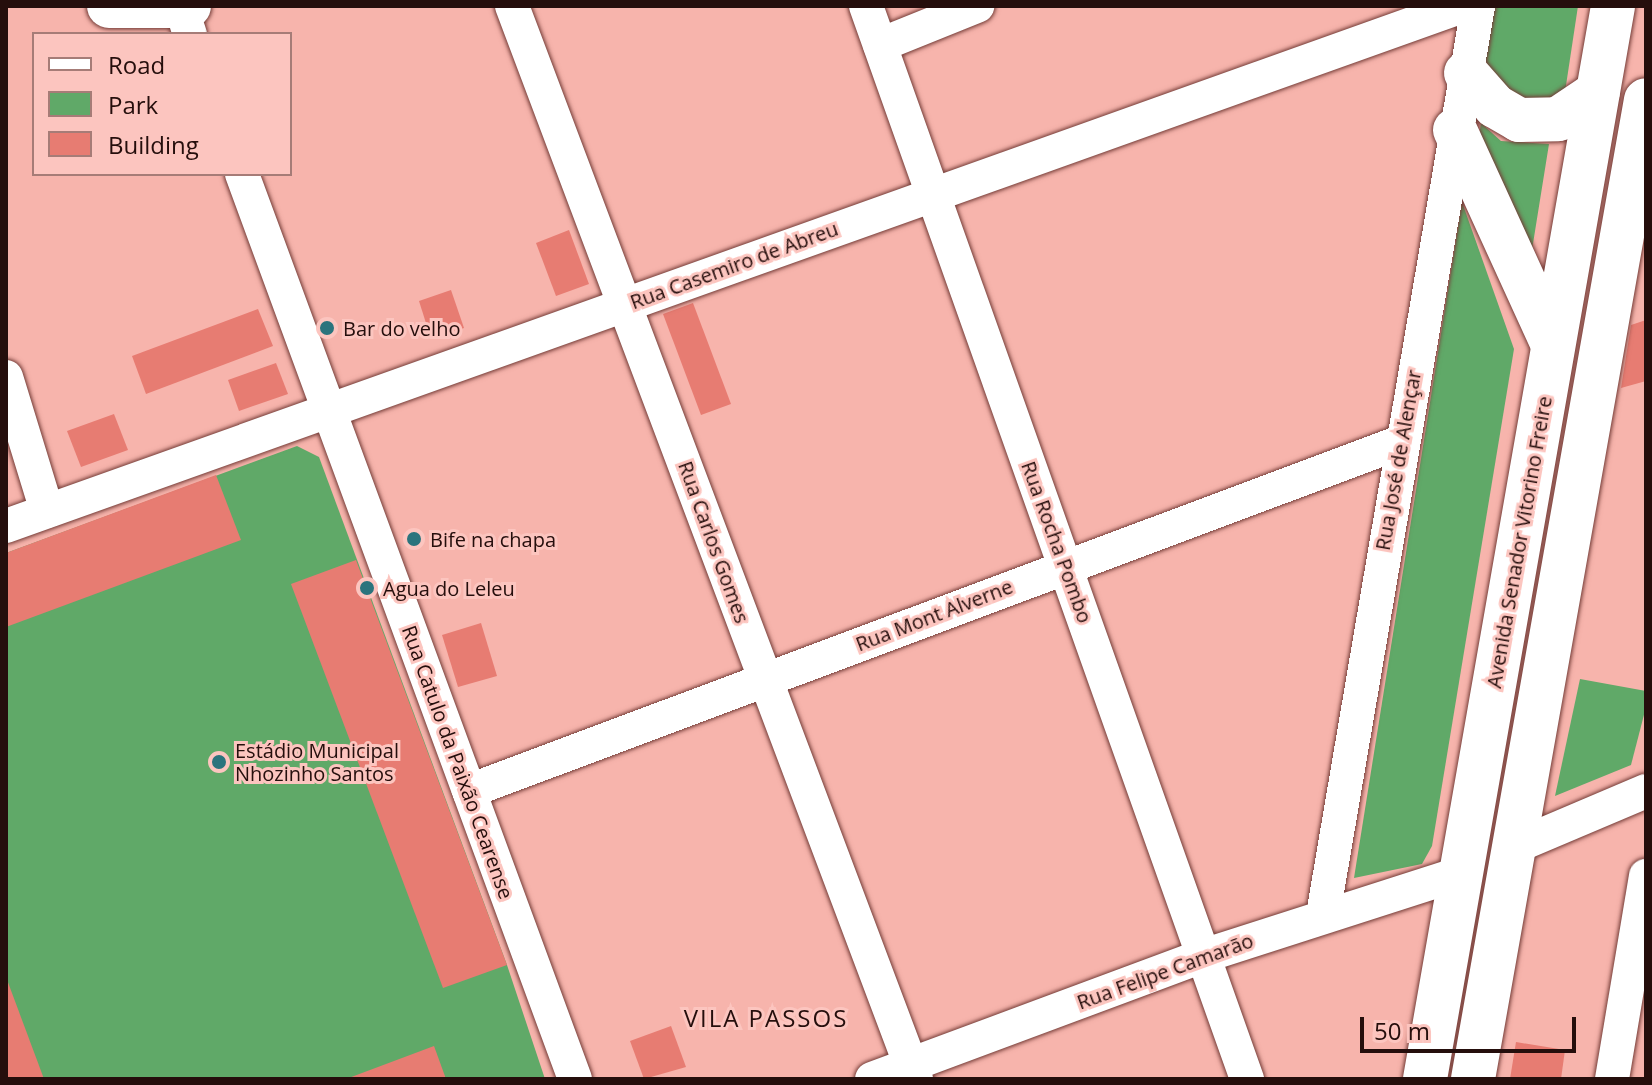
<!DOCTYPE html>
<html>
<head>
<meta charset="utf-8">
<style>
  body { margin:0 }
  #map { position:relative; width:1652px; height:1085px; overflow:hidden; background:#f7b4ac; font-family:"Open Sans",sans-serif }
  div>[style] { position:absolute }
  .green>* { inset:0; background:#60a968 }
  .building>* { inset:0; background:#e77c72 }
  .roads { filter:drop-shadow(0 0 2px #743c37) drop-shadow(0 0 2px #743c37) }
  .minor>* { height:34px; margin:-17px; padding:0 17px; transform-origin:17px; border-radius:17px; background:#fff }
  .major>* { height:44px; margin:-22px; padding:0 22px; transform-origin:22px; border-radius:22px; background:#fff }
  .dots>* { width:22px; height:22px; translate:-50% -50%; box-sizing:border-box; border:4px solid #fcc5bf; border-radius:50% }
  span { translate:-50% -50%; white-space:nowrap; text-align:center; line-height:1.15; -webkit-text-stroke:6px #fcc5bf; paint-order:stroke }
  .street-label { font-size:20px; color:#250e0c }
  .poi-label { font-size:20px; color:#250e0c }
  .left { translate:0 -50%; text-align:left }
  .quarter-label { font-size:24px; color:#250e0c; letter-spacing:2px }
  .frame { position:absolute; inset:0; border:8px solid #250e0c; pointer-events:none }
  .legend { position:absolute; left:32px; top:32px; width:260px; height:144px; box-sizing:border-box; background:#fcc5bf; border:2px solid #a67c77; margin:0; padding:10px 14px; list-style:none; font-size:24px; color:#250e0c }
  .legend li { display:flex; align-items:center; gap:16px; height:40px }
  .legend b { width:40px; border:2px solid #a67c77 }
  .scale { position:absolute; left:1360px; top:1017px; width:216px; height:36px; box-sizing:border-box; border:4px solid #250e0c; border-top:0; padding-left:10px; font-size:24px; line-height:28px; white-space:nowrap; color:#250e0c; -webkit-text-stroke:6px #fcc5bf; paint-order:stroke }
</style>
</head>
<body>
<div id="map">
  <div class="green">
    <div style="clip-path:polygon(1495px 6px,1578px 6px,1565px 92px,1526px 113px,1482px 70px)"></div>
    <div style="clip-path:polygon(1481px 123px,1501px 141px,1549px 144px,1531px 256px,1477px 150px)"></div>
    <div style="clip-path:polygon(1462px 202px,1514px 349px,1432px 846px,1422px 864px,1354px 878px)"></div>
    <div style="clip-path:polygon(297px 446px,319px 457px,507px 965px,545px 1079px,6px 1079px,6px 553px)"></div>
    <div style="clip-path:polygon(1580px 679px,1646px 691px,1646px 707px,1631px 765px,1555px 796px)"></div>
  </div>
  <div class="building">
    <div style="clip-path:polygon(569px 230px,589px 284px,556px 296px,536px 243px)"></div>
    <div style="clip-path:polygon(451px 290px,464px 328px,431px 339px,419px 301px)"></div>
    <div style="clip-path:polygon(693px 303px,731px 404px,701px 415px,663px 314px)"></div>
    <div style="clip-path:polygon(258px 309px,273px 346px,146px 394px,132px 356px)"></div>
    <div style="clip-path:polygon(1646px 320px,1646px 381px,1621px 388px,1631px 325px)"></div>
    <div style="clip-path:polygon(276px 363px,288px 394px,239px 411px,228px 380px)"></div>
    <div style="clip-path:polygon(114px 414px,128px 450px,81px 467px,67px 431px)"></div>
    <div style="clip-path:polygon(216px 475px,241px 540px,6px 627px,6px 553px)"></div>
    <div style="clip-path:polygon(356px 560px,507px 965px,443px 988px,291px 584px)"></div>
    <div style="clip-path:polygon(481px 623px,497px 676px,458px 687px,442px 635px)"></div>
    <div style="clip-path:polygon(6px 977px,44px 1079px,6px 1079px)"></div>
    <div style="clip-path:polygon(671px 1026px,686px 1067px,644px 1079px,630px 1041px)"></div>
    <div style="clip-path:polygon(1516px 1042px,1565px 1050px,1561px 1079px,1510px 1079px)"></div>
    <div style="clip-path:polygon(434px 1046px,446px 1079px,346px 1079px)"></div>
  </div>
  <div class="roads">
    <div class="minor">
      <div style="left:512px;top:6px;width:1147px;rotate:69.37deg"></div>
      <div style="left:866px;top:6px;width:1139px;rotate:70.45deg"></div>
      <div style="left:181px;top:7px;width:28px;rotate:72deg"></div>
      <div style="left:880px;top:45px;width:105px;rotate:-21.9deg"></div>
      <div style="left:242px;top:174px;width:964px;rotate:69.8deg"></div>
      <div style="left:6px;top:377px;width:140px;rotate:73deg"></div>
      <div style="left:6px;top:526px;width:1546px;rotate:-19.65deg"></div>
      <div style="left:469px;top:791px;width:995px;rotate:-20.53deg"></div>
      <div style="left:1514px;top:847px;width:143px;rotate:-23deg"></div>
      <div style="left:1323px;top:915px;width:922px;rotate:-80.32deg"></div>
      <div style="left:872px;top:1079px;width:356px;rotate:-20.4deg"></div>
      <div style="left:1206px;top:955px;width:268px;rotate:-17.8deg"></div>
      <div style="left:1612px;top:1079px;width:206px;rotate:-80.5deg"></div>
    </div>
    <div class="major">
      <div style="left:109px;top:6px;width:80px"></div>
      <div style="left:1466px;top:73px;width:44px;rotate:48.7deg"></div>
      <div style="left:1495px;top:106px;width:28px;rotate:30deg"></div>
      <div style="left:1519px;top:120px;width:39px;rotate:-1deg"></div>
      <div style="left:1558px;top:119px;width:48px;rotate:-34deg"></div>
      <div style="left:1455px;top:130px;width:236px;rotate:65.5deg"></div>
      <div style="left:1425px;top:1079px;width:1089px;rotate:-80.06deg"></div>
      <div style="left:1473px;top:1079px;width:994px;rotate:-79.98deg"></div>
    </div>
  </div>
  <div class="dots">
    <div style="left:327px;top:328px;background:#2b747d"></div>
    <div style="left:414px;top:539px;background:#2b747d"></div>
    <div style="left:367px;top:588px;background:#2b747d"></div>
    <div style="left:219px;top:762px;background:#2b747d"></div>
  </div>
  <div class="street-label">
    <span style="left:734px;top:265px;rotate:-20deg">Rua Casemiro de Abreu</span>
    <span style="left:1398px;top:460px;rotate:-80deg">Rua José de Alençar</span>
    <span style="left:714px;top:542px;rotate:70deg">Rua Carlos Gomes</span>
    <span style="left:1057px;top:542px;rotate:70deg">Rua Rocha Pombo</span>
    <span style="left:1519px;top:542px;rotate:-80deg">Avenida Senador Vitorino Freire</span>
    <span style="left:934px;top:615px;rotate:-21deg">Rua Mont Alverne</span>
    <span style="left:458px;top:762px;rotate:70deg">Rua Catulo da Paixão Cearense</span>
    <span style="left:1165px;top:971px;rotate:-20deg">Rua Felipe Camarão</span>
  </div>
  <div class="poi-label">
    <span class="left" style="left:343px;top:328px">Bar do velho</span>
    <span class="left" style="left:430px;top:539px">Bife na chapa</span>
    <span class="left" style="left:383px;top:588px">Agua do Leleu</span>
    <span class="left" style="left:235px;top:762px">Estádio Municipal<br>Nhozinho Santos</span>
  </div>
  <div class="quarter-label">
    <span style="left:766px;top:1018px">VILA PASSOS</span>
  </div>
  <div class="frame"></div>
  <ul class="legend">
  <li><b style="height:10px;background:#fff"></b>Road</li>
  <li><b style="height:22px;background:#60a968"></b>Park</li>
  <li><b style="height:22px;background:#e77c72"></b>Building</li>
  </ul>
  <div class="scale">50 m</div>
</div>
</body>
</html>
